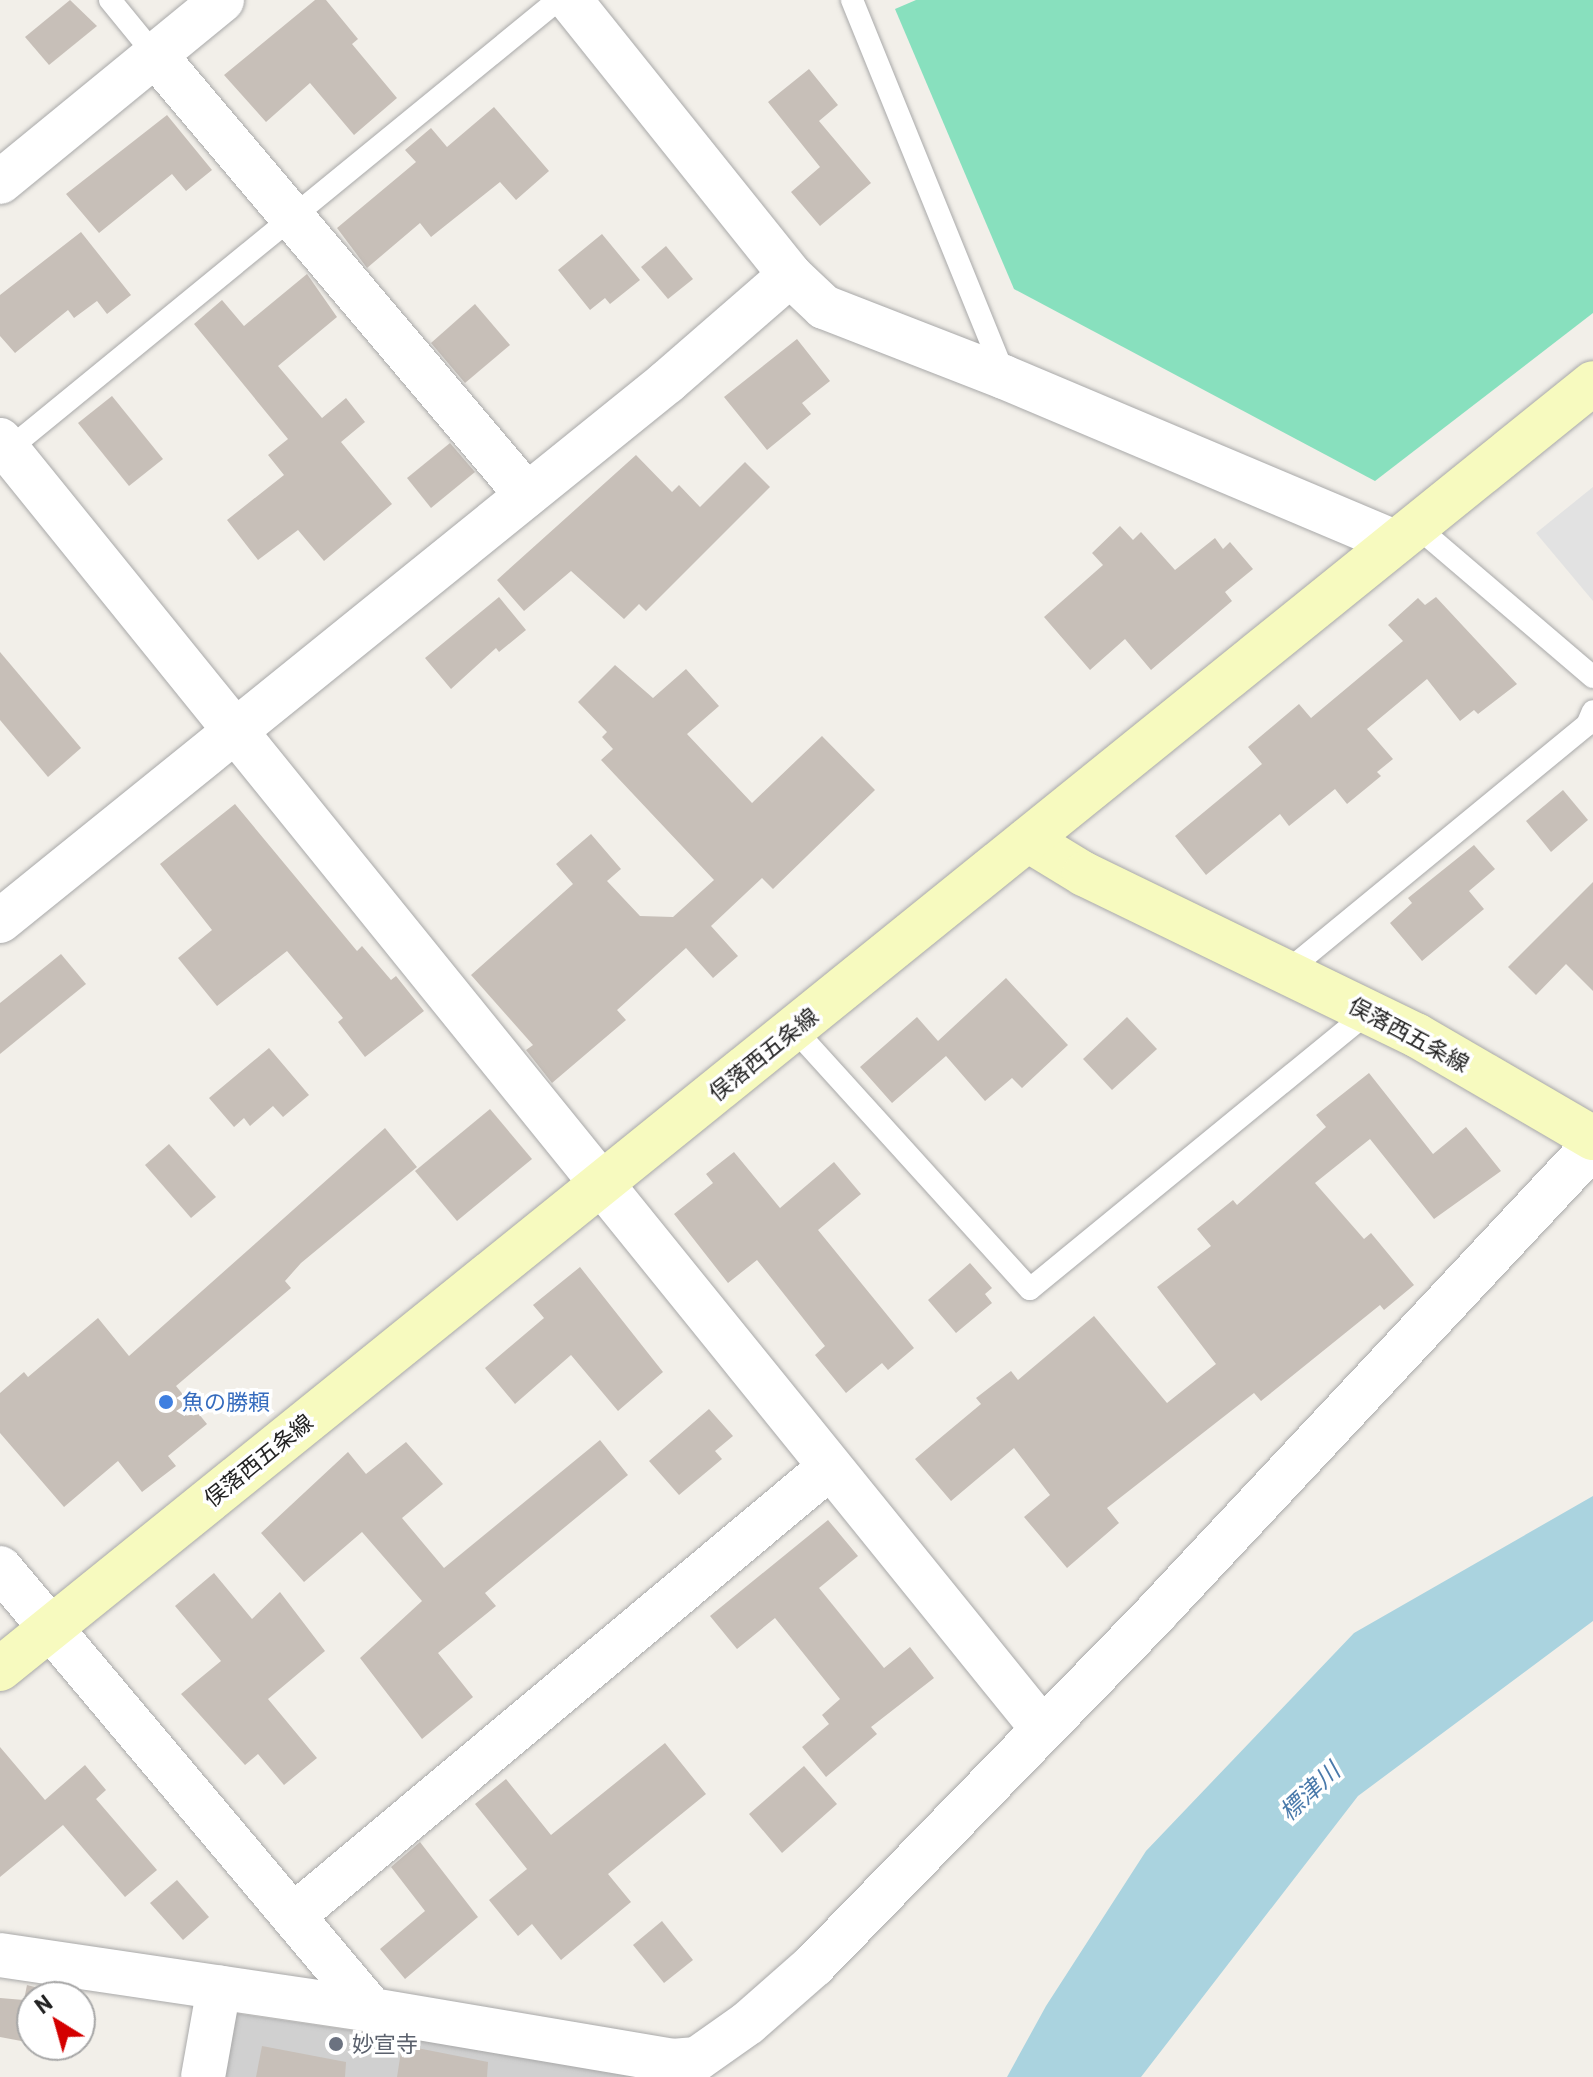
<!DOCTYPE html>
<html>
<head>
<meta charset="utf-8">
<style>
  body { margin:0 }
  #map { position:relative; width:1593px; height:2077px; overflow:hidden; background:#f2efe9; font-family:Barlow,"Noto Sans JP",sans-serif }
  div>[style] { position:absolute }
  .religious>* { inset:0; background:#d0d0d0 }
  .pitch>* { inset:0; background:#88e0be }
  .parking>* { inset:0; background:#e2e2e2 }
  .water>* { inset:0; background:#aad3df }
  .building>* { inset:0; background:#c7bfb8 }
  .roads { filter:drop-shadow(0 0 2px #a9a9a9) drop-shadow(0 0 2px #a9a9a9) }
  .lane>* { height:22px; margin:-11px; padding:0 11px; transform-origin:11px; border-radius:11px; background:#fff }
  .street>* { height:44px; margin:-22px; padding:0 22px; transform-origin:22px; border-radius:22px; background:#fff }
  .secondary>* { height:44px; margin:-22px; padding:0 22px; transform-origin:22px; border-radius:22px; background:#f7fabf }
  .dots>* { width:22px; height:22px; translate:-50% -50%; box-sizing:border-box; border:4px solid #fff; border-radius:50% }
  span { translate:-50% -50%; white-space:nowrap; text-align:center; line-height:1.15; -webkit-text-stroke:7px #fff; paint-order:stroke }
  .street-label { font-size:22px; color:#222 }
  .shop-label { font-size:22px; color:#366cbe }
  .left { translate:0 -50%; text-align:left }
  .worship-label { font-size:22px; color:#5b616d }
  .water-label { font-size:24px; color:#4a7aab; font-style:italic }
  .north { position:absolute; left:16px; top:1981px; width:80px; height:80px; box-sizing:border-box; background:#fff; border:2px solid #a7a7a7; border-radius:50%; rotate:323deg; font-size:22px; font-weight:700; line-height:32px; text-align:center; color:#222 }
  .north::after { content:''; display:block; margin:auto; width:28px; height:36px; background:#d40000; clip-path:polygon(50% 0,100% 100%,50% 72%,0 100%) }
</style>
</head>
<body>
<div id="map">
  <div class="religious">
    <div style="clip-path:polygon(234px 2013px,657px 2075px,657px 2077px,221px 2077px)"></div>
  </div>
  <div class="pitch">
    <div style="clip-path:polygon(916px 0,1593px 0,1593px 313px,1375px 481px,1014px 289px,895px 9px)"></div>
  </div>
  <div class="parking">
    <div style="clip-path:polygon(1593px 487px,1593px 601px,1536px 533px)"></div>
  </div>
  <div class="water">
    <div style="clip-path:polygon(1593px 1496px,1593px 1621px,1358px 1796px,1141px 2077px,1007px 2077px,1046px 2006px,1146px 1851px,1354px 1633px)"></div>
  </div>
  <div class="building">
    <div style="clip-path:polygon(70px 0,97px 26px,49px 65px,25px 37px)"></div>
    <div style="clip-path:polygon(315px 0,326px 0,358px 39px,352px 44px,397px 98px,354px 135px,310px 83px,266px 122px,224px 75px)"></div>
    <div style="clip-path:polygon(809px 69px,838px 105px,819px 121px,871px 183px,820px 226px,791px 192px,820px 167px,768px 102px)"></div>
    <div style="clip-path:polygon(494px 107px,549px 171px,516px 200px,500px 182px,431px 237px,420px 223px,367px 268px,337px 228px,416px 162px,405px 150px,431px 128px,447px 147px)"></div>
    <div style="clip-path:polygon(167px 115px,212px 170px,186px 191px,172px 174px,99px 233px,66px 194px)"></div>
    <div style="clip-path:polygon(81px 232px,131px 295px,107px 314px,97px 301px,74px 318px,68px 310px,15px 353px,0 336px,0 295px)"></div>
    <div style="clip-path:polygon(602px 234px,640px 280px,610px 304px,605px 298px,590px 310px,558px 270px)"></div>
    <div style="clip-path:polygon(666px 246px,693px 279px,668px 299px,641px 267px)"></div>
    <div style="clip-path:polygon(307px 274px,337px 317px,278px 366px,322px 418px,346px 398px,365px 422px,341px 442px,392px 504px,324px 561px,298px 530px,258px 560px,227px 520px,284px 475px,268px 455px,288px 439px,194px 324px,222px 300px,244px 326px)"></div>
    <div style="clip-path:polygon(475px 304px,510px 345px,465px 383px,431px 343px)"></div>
    <div style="clip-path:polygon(797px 339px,830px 381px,802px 403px,811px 414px,767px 450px,724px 397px)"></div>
    <div style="clip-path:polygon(112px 396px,163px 459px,129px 486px,78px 423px)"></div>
    <div style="clip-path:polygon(450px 443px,475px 472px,431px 508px,407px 478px)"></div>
    <div style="clip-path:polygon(636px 455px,672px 492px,679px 485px,700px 507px,745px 462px,770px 487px,646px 611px,639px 604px,624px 619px,571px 571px,524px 611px,497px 580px)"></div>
    <div style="clip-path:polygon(1120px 526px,1133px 540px,1141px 532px,1175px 570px,1215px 538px,1223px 549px,1230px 542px,1253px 569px,1225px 592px,1232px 601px,1151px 670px,1125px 639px,1090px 670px,1044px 617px,1103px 565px,1092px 553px)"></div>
    <div style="clip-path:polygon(499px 597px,526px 630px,499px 652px,496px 648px,451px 689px,425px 658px)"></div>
    <div style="clip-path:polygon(1436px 597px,1517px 684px,1478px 714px,1474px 710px,1460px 721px,1427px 679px,1367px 729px,1393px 759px,1377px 772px,1381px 776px,1347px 804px,1335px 789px,1289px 826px,1280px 814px,1206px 875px,1175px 836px,1262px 764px,1248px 747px,1299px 704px,1311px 718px,1403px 641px,1388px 625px,1418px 598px,1425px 605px)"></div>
    <div style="clip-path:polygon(0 652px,81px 748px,48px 777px,0 720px)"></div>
    <div style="clip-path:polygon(615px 665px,653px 698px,686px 669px,719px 706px,687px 734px,752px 803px,822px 736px,875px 790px,773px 889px,762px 878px,711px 926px,738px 956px,713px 978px,686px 948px,617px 1010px,626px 1020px,552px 1083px,526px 1050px,533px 1045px,471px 975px,573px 884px,556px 864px,591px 834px,621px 869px,607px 881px,640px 916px,673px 917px,714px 880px,601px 760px,613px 749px,602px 737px,607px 732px,578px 702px)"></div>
    <div style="clip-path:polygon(1563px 790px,1588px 820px,1551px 852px,1526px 821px)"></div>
    <div style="clip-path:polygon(235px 804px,357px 951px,362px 946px,391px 980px,396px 976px,424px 1011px,365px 1057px,338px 1022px,343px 1018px,287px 951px,217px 1006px,178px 958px,212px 930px,160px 864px)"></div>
    <div style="clip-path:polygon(1474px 845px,1495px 869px,1469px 891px,1484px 909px,1422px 961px,1390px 923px,1412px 903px,1408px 898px)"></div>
    <div style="clip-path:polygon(1593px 882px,1593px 991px,1566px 964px,1536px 995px,1508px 967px)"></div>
    <div style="clip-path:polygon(61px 954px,86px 984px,0 1054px,0 1003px)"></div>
    <div style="clip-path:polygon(1006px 978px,1068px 1045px,1022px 1088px,1012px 1078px,985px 1101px,946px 1056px,892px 1103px,860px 1067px,917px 1017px,938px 1041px)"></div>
    <div style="clip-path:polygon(1127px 1017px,1157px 1049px,1112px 1090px,1083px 1059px)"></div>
    <div style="clip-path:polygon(269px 1048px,309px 1095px,283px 1117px,273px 1106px,250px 1126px,244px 1118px,234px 1127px,209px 1098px)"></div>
    <div style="clip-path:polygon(1369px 1073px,1433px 1154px,1466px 1127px,1501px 1171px,1434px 1219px,1370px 1139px,1315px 1183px,1364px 1239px,1371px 1233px,1414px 1285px,1384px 1310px,1380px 1305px,1261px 1401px,1254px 1393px,1107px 1508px,1119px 1523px,1067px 1568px,1024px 1517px,1050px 1495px,1014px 1448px,951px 1501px,915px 1459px,981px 1404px,976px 1398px,1011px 1371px,1018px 1380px,1094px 1316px,1167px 1403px,1216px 1364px,1157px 1287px,1211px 1246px,1197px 1229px,1233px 1200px,1237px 1205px,1326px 1127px,1316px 1115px)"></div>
    <div style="clip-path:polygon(490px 1109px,532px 1159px,457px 1221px,415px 1171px)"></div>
    <div style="clip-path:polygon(385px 1128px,417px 1167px,301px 1263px,285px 1281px,291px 1288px,176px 1386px,207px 1424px,168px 1456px,176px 1466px,142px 1492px,118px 1461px,64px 1507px,0 1433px,0 1393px,24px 1372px,28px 1377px,98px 1318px,129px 1356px)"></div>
    <div style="clip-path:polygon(169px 1144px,216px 1197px,191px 1218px,145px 1165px)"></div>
    <div style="clip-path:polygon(734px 1152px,780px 1208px,834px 1162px,861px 1194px,818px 1230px,914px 1348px,888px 1370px,882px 1363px,846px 1393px,815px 1355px,825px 1346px,757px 1260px,728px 1283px,674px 1214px,713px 1183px,706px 1174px)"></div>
    <div style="clip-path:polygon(970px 1263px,992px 1288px,985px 1294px,992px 1303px,956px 1333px,928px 1300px)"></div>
    <div style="clip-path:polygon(580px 1267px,663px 1372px,618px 1411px,571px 1355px,515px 1404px,485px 1368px,544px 1318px,533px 1305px)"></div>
    <div style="clip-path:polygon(709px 1409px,733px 1436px,715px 1451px,722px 1459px,679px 1495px,649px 1461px)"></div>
    <div style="clip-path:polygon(600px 1440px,628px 1475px,485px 1593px,496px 1606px,438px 1653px,473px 1697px,422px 1739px,360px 1658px,422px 1601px,362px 1532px,304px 1582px,261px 1533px,348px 1452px,366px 1474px,406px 1442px,443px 1484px,402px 1518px,444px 1568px)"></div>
    <div style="clip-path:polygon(828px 1520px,858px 1556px,819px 1588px,884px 1668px,910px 1647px,934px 1678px,871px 1727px,877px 1734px,826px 1777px,802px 1747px,829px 1724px,822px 1715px,840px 1699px,775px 1618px,737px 1649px,710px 1616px)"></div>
    <div style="clip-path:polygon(214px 1573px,252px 1619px,280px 1592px,325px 1651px,268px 1699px,317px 1758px,284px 1785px,258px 1754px,245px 1765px,181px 1694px,221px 1661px,175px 1606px)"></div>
    <div style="clip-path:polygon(665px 1743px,706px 1794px,608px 1874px,631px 1902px,561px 1960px,532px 1924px,518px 1936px,489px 1900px,527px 1869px,475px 1804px,506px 1779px,551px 1835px)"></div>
    <div style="clip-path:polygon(0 1747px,45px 1800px,85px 1765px,106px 1790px,96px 1799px,157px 1870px,125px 1897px,63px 1825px,0 1877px)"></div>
    <div style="clip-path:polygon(804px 1766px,837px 1804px,782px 1853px,749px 1814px)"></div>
    <div style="clip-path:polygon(420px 1842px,478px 1917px,405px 1979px,380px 1949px,425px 1911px,391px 1867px)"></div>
    <div style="clip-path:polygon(177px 1880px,209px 1917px,183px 1940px,150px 1903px)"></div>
    <div style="clip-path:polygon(662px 1921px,693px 1960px,664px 1983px,633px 1945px)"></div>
    <div style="clip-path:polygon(27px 1985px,74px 1997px,32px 1997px,32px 2043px,0 2037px,0 1998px,24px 2000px)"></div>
    <div style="clip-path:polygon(402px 2045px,488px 2062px,487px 2077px,397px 2077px)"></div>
    <div style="clip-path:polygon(262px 2046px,346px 2062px,345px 2077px,256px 2077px)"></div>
  </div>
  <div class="roads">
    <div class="lane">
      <div style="left:110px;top:0;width:71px;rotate:50.7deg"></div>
      <div style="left:852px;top:0;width:405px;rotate:67.9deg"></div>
      <div style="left:4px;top:453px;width:716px;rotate:-39.27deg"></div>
      <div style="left:1415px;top:525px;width:234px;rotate:40.5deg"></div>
      <div style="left:1286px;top:972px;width:389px;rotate:-39.4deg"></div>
      <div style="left:1587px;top:725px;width:15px;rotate:-67deg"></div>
      <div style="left:794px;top:1029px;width:351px;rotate:47.8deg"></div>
      <div style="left:1030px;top:1289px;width:437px;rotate:-39.3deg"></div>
    </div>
    <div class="street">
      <div style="left:570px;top:0;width:352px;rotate:51.3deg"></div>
      <div style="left:790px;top:275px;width:47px;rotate:43.3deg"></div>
      <div style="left:824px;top:307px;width:193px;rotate:21.3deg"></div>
      <div style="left:1004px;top:377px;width:424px;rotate:22.9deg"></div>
      <div style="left:155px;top:55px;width:576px;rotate:49.79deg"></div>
      <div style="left:0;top:182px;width:287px;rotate:-39.3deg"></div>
      <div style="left:0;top:440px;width:1655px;rotate:51.03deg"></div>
      <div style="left:0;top:921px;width:858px;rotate:-38.94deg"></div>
      <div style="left:667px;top:382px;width:163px;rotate:-41deg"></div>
      <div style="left:0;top:1568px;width:578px;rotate:49.92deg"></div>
      <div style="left:372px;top:2010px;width:304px;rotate:9.6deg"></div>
      <div style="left:672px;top:2061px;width:25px;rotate:-5deg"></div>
      <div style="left:697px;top:2059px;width:62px;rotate:-35.2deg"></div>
      <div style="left:748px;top:2023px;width:88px;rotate:-41.3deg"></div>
      <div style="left:814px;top:1965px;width:492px;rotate:-45.8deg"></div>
      <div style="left:1157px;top:1612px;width:638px;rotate:-46.9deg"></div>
      <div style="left:294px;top:1915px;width:697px;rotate:-39.88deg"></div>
      <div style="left:0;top:1955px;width:376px;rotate:8.4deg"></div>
      <div style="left:203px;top:2077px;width:91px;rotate:-79.9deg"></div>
    </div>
    <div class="secondary">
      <div style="left:1028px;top:840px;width:66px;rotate:31.3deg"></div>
      <div style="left:1084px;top:874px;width:369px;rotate:25.9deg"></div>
      <div style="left:1416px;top:1035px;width:205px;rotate:30.2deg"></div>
      <div style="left:0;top:1669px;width:2047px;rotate:-38.91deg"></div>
    </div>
  </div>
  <div class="dots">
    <div style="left:166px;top:1402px;background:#3f7fe0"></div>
    <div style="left:336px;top:2044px;background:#6b7280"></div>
  </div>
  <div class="street-label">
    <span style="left:1409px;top:1034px;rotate:28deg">俣落西五条線</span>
    <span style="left:763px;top:1054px;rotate:-39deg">俣落西五条線</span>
    <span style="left:258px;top:1460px;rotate:-39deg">俣落西五条線</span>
  </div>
  <div class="shop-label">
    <span class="left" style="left:182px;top:1402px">魚の勝頼</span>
  </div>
  <div class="worship-label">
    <span class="left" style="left:352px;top:2044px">妙宣寺</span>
  </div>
  <div class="water-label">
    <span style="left:1309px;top:1791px;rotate:-43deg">標津川</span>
  </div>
  <div class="north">N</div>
</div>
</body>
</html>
